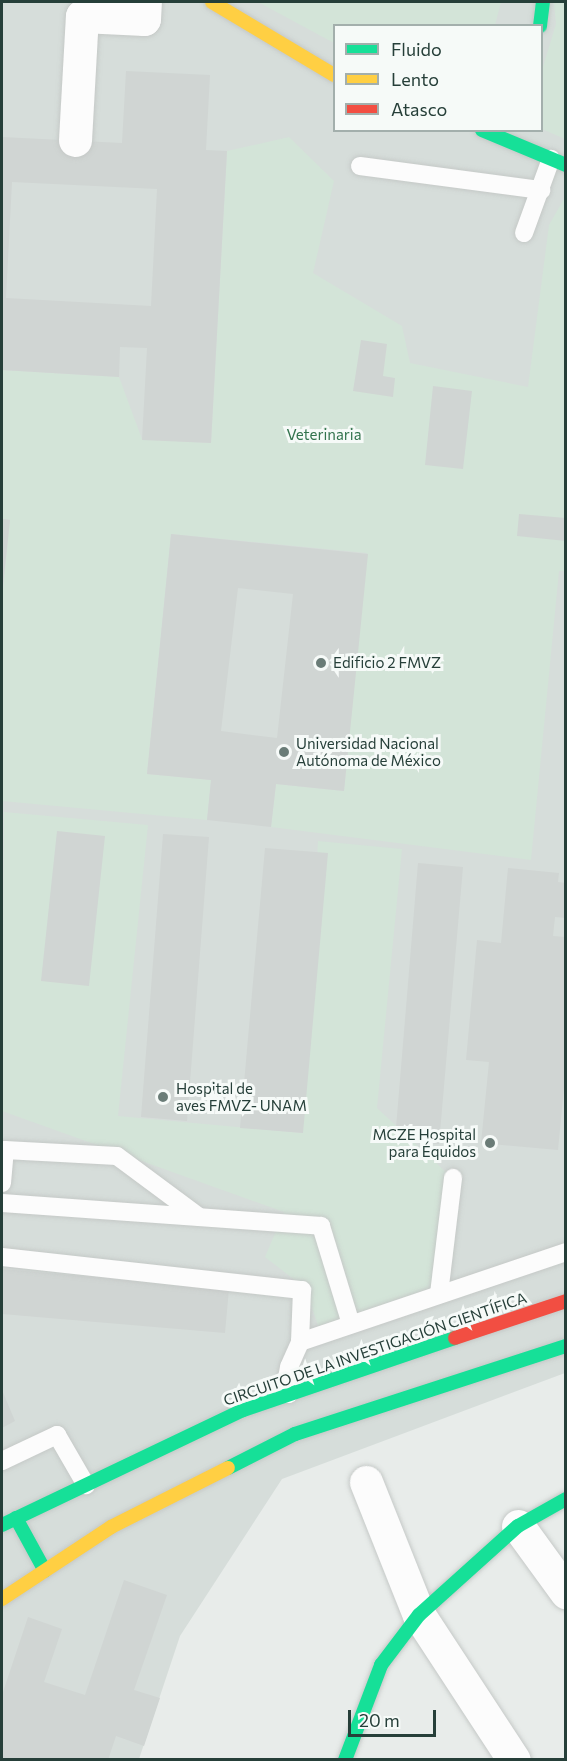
<!DOCTYPE html>
<html>
<head>
<meta charset="utf-8">
<style>
  body { margin:0 }
  #map { position:relative; width:567px; height:1761px; overflow:hidden; background:#e8ecea; font-family:Commissioner,sans-serif }
  div>[style] { position:absolute }
  .built>* { inset:0; background:#d6ddda }
  .green>* { inset:0; background:#d3e4d8 }
  .building>* { inset:0; background:#d0d5d3 }
  .roads { filter:drop-shadow(0 0 2px #c5c9c7) drop-shadow(0 0 2px #c5c9c7) }
  .lane>* { height:18px; margin:-9px; padding:0 9px; transform-origin:9px; border-radius:9px; background:#fcfcfc }
  .street>* { height:33px; margin:-16.5px; padding:0 16.5px; transform-origin:16.5px; border-radius:16.5px; background:#fcfcfc }
  .fast>* { height:14px; margin:-7px; padding:0 7px; transform-origin:7px; border-radius:7px; background:#16e098 }
  .slow>* { height:14px; margin:-7px; padding:0 7px; transform-origin:7px; border-radius:7px; background:#ffcf43 }
  .jam>* { height:14px; margin:-7px; padding:0 7px; transform-origin:7px; border-radius:7px; background:#f24e42 }
  .dots>* { width:16px; height:16px; translate:-50% -50%; box-sizing:border-box; border:3px solid #f6faf8; border-radius:50% }
  span { translate:-50% -50%; white-space:nowrap; text-align:center; line-height:1.15; -webkit-text-stroke:6px #f6faf8; paint-order:stroke }
  .park-label { font-size:15px; color:#32734d }
  .poi-label { font-size:15px; color:#263f39 }
  .left { translate:0 -50%; text-align:left }
  .right { translate:-100% -50%; text-align:right }
  .street-label { font-size:15px; color:#263f39 }
  .frame { position:absolute; inset:0; border:3px solid #263f39; pointer-events:none }
  .legend { position:absolute; left:333px; top:24px; width:210px; height:108px; box-sizing:border-box; background:#f6faf8; border:2px solid #a3afac; margin:0; padding:8px 10px; list-style:none; font-size:18px; color:#263f39 }
  .legend li { display:flex; align-items:center; gap:12px; height:30px }
  .legend b { width:30px; border:2px solid #a3afac }
  .scale { position:absolute; left:348px; top:1710px; width:88px; height:27px; box-sizing:border-box; border:3px solid #263f39; border-top:0; padding-left:8px; font-size:18px; line-height:21px; white-space:nowrap; color:#263f39; -webkit-text-stroke:4px #f6faf8; paint-order:stroke }
</style>
</head>
<body>
<div id="map">
  <div class="built">
    <div style="clip-path:polygon(evenodd,2px 2px,565px 2px,565px 1373px,282px 1479px,180px 1636px,139px 1759px,2px 1760px,2px 2px,334px 26px,542px 26px,542px 130px,334px 130px,334px 26px)"></div>
  </div>
  <div class="green">
    <div style="clip-path:polygon(258px 2px,501px 2px,495px 25px,334px 26px,334px 43px)"></div>
    <div style="clip-path:polygon(554px 2px,565px 2px,565px 139px,542px 129px,542px 70px,556px 24px)"></div>
    <div style="clip-path:polygon(289px 137px,334px 181px,313px 273px,402px 326px,410px 363px,528px 387px,549px 225px,565px 197px,565px 571px,559px 571px,531px 860px,271px 827px,276px 784px,344px 791px,367px 553px,171px 534px,147px 774px,211px 780px,207px 820px,2px 801px,2px 601px,10px 520px,2px 519px,2px 370px,119px 377px,142px 439px,211px 443px,227px 151px)"></div>
    <div style="clip-path:polygon(4px 812px,148px 825px,118px 1116px,302px 1133px,318px 841px,402px 849px,377px 1108px,450px 1176px,436px 1293px,320px 1331px,305px 1288px,265px 1257px,284px 1212px,2px 1111px)"></div>
  </div>
  <div class="building">
    <div style="clip-path:polygon(evenodd,126px 71px,210px 75px,206px 150px,227px 151px,211px 443px,142px 440px,147px 348px,120px 347px,119px 377px,2px 370px,2px 137px,122px 143px,126px 71px,12px 182px,157px 189px,151px 306px,6px 298px,12px 182px)"></div>
    <div style="clip-path:polygon(361px 340px,387px 344px,383px 376px,395px 378px,393px 397px,353px 391px)"></div>
    <div style="clip-path:polygon(433px 386px,472px 391px,463px 469px,425px 465px)"></div>
    <div style="clip-path:polygon(519px 514px,566px 518px,566px 541px,517px 536px)"></div>
    <div style="clip-path:polygon(2px 519px,10px 520px,3px 585px,2px 585px)"></div>
    <div style="clip-path:polygon(evenodd,171px 534px,368px 554px,344px 791px,276px 784px,271px 827px,207px 820px,211px 780px,147px 774px,171px 534px,238px 588px,293px 594px,277px 738px,221px 731px,238px 588px)"></div>
    <div style="clip-path:polygon(57px 831px,105px 836px,89px 986px,41px 981px)"></div>
    <div style="clip-path:polygon(163px 834px,209px 837px,187px 1121px,141px 1117px)"></div>
    <div style="clip-path:polygon(265px 848px,328px 853px,303px 1133px,240px 1128px)"></div>
    <div style="clip-path:polygon(418px 863px,463px 867px,439px 1144px,395px 1140px)"></div>
    <div style="clip-path:polygon(508px 868px,559px 873px,558px 882px,566px 883px,566px 918px,555px 917px,553px 936px,566px 937px,566px 1067px,558px 1150px,481px 1143px,489px 1062px,466px 1060px,477px 940px,501px 943px)"></div>
    <div style="clip-path:polygon(2px 1269px,229px 1289px,225px 1333px,2px 1314px)"></div>
    <div style="clip-path:polygon(2px 1390px,15px 1421px,2px 1428px)"></div>
    <div style="clip-path:polygon(124px 1580px,167px 1595px,134px 1690px,160px 1698px,144px 1746px,116px 1736px,108px 1760px,2px 1760px,2px 1695px,28px 1617px,62px 1629px,44px 1682px,85px 1695px)"></div>
  </div>
  <div class="roads">
    <div class="lane">
      <div style="left:360px;top:166px;width:183px;rotate:7.6deg"></div>
      <div style="left:524px;top:233px;width:79px;rotate:-70deg"></div>
      <div style="left:2px;top:1183px;width:33px;rotate:-85deg"></div>
      <div style="left:5px;top:1150px;width:112px;rotate:3.1deg"></div>
      <div style="left:117px;top:1156px;width:102px;rotate:36.6deg"></div>
      <div style="left:2px;top:1203px;width:320px;rotate:4.1deg"></div>
      <div style="left:321px;top:1226px;width:102px;rotate:73deg"></div>
      <div style="left:2px;top:1257px;width:302px;rotate:6.3deg"></div>
      <div style="left:302px;top:1290px;width:52px;rotate:92.2deg"></div>
      <div style="left:439px;top:1294px;width:117px;rotate:-83.1deg"></div>
      <div style="left:289px;top:1394px;width:11px;rotate:-105deg"></div>
      <div style="left:286px;top:1383px;width:16px;rotate:-79deg"></div>
      <div style="left:289px;top:1367px;width:27px;rotate:-66deg"></div>
      <div style="left:300px;top:1342px;width:281px;rotate:-18.7deg"></div>
      <div style="left:2px;top:1461px;width:61px;rotate:-25.3deg"></div>
      <div style="left:57px;top:1435px;width:58px;rotate:59.9deg"></div>
    </div>
    <div class="street">
      <div style="left:75px;top:140px;width:124px;rotate:-86.8deg"></div>
      <div style="left:82px;top:16px;width:62px;rotate:2.8deg"></div>
      <div style="left:144px;top:19px;width:17px;rotate:-87deg"></div>
      <div style="left:366px;top:1482px;width:143px;rotate:68.3deg"></div>
      <div style="left:419px;top:1615px;width:173px;rotate:56.8deg"></div>
      <div style="left:518px;top:1526px;width:82px;rotate:54deg"></div>
    </div>
    <div class="fast">
      <div style="left:540px;top:26px;width:24px;rotate:-83deg"></div>
      <div style="left:482px;top:130px;width:91px;rotate:22.6deg"></div>
      <div style="left:228px;top:1468px;width:75px;rotate:-26.9deg"></div>
      <div style="left:295px;top:1434px;width:285px;rotate:-18deg"></div>
      <div style="left:16px;top:1518px;width:60px;rotate:61.3deg"></div>
      <div style="left:2px;top:1525px;width:267px;rotate:-25.5deg"></div>
      <div style="left:243px;top:1410px;width:224px;rotate:-18.8deg"></div>
      <div style="left:345px;top:1760px;width:102px;rotate:-69.2deg"></div>
      <div style="left:381px;top:1665px;width:63px;rotate:-52.8deg"></div>
      <div style="left:419px;top:1615px;width:133px;rotate:-42deg"></div>
      <div style="left:518px;top:1526px;width:55px;rotate:-29.4deg"></div>
    </div>
    <div class="slow">
      <div style="left:212px;top:2px;width:142px;rotate:30.9deg"></div>
      <div style="left:2px;top:1599px;width:131px;rotate:-33.4deg"></div>
      <div style="left:111px;top:1527px;width:131px;rotate:-26.8deg"></div>
    </div>
    <div class="jam">
      <div style="left:455px;top:1338px;width:117px;rotate:-18.4deg"></div>
    </div>
  </div>
  <div class="dots">
    <div style="left:321px;top:663px;background:#6a7c77"></div>
    <div style="left:284px;top:752px;background:#6a7c77"></div>
    <div style="left:163px;top:1097px;background:#6a7c77"></div>
    <div style="left:490px;top:1143px;background:#6a7c77"></div>
  </div>
  <div class="park-label">
    <span style="left:324px;top:435px">Veterinaria</span>
  </div>
  <div class="poi-label">
    <span class="left" style="left:333px;top:663px">Edificio 2 FMVZ</span>
    <span class="left" style="left:296px;top:752px">Universidad Nacional<br>Autónoma de México</span>
    <span class="left" style="left:176px;top:1097px">Hospital de<br>aves FMVZ- UNAM</span>
    <span class="right" style="left:476px;top:1143px">MCZE Hospital<br>para Équidos</span>
  </div>
  <div class="street-label">
    <span style="left:375px;top:1349px;rotate:-19deg">CIRCUITO DE LA INVESTIGACIÓN CIENTÍFICA</span>
  </div>
  <div class="frame"></div>
  <ul class="legend">
  <li><b style="height:8px;background:#16e098"></b>Fluido</li>
  <li><b style="height:8px;background:#ffcf43"></b>Lento</li>
  <li><b style="height:8px;background:#f24e42"></b>Atasco</li>
  </ul>
  <div class="scale">20 m</div>
</div>
</body>
</html>
